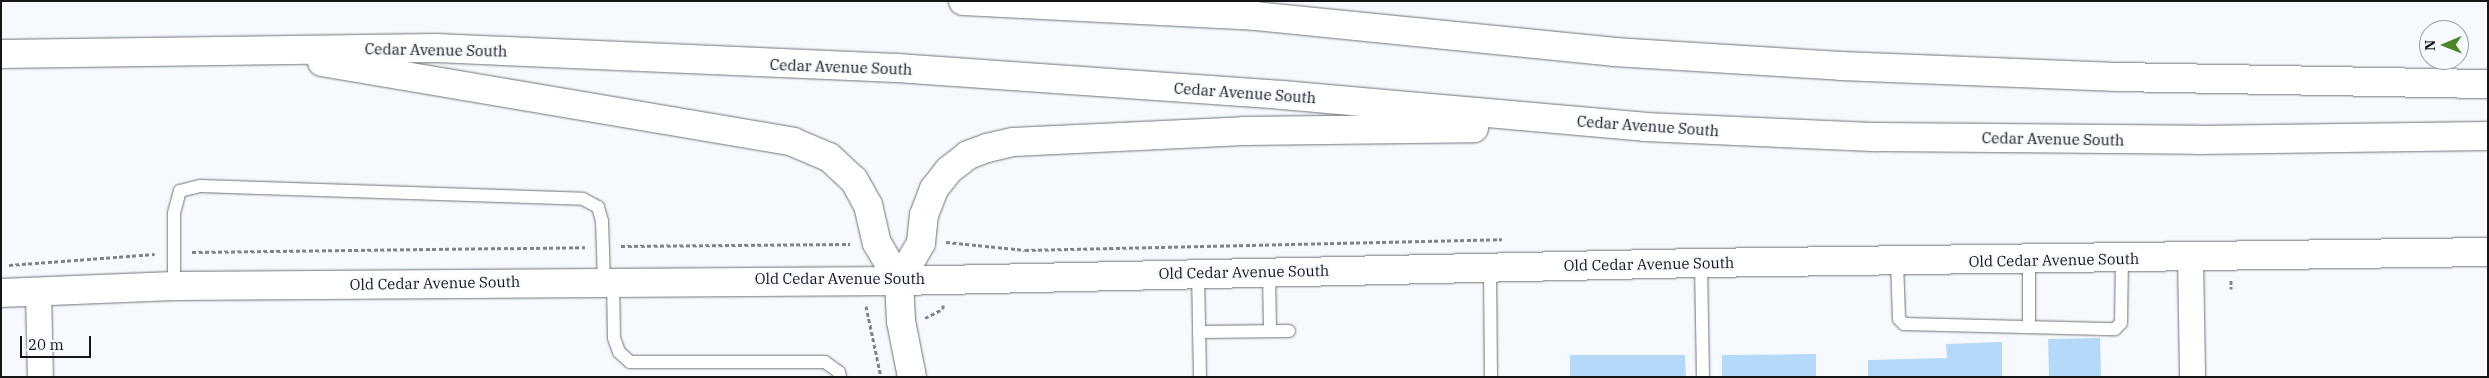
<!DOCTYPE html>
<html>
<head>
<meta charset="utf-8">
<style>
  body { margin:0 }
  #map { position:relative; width:2489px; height:378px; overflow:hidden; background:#f6fafe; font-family:"IBM Plex Serif",serif }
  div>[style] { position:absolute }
  .building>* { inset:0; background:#b5daf9 }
  .path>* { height:3px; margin-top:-1.5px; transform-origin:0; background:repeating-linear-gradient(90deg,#818487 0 4px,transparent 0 6.5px) }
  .roads { filter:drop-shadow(0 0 1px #6d7379) drop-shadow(0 0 1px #6d7379) }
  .lane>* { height:12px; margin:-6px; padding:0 6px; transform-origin:6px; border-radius:6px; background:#fff }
  .street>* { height:25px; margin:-12.5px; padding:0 12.5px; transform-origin:12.5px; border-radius:12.5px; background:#fff }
  .secondary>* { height:28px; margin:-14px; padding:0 14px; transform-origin:14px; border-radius:14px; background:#fff }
  .highway>* { height:28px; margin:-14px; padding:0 14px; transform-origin:14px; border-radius:14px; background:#fff }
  span { translate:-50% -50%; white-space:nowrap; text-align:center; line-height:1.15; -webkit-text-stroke:4.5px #f6fafe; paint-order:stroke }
  .street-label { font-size:15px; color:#141618 }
  .frame { position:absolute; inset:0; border:2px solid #141618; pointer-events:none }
  .north { position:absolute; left:2419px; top:20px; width:50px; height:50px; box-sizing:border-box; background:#f6fafe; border:1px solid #9c9fa2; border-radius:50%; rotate:269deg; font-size:14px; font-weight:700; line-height:20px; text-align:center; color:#141618 }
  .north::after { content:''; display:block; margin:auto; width:18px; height:22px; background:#498727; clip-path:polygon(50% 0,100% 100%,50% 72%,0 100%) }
  .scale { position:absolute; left:20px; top:336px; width:71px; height:22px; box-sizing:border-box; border:2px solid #141618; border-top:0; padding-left:6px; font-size:15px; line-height:18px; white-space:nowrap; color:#141618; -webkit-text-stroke:4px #f6fafe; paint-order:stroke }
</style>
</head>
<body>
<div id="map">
  <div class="building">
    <div style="clip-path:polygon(2100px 338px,2101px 377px,2049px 377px,2048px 339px)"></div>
    <div style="clip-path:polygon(2002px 342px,2002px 377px,1868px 377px,1868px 360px,1947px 358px,1946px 344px)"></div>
    <div style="clip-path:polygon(1816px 354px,1816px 377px,1722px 377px,1722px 355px)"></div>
    <div style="clip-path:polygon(1570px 355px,1685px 355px,1686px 377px,1570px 377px)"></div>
  </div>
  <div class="path">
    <div style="left:946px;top:242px;width:79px;rotate:5.8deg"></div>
    <div style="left:1025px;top:250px;width:477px;rotate:-1.3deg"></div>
    <div style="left:621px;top:246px;width:229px;rotate:-0.5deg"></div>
    <div style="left:192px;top:252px;width:393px;rotate:-0.7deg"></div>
    <div style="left:9px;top:265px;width:146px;rotate:-4.3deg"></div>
    <div style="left:2231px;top:280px;width:9px;rotate:90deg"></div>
    <div style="left:866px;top:306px;width:73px;rotate:78.1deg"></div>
    <div style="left:925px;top:318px;width:20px;rotate:-27deg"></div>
    <div style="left:943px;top:309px;width:4px;rotate:-90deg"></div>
  </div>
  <div class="roads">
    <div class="lane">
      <div style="left:2029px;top:260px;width:67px;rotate:90deg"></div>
      <div style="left:1897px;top:261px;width:58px;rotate:88deg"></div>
      <div style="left:1899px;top:319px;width:7px;rotate:45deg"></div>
      <div style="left:1904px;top:324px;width:211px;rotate:1.4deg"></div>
      <div style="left:2115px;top:329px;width:8px;rotate:-45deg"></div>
      <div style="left:2121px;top:323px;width:63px;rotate:-89.1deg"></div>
      <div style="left:1701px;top:263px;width:114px;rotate:89deg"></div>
      <div style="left:1490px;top:267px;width:110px;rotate:89.5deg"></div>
      <div style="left:1269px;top:272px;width:59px;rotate:89deg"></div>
      <div style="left:1198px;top:273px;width:104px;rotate:88.9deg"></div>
      <div style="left:613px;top:281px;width:57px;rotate:89deg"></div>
      <div style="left:614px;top:338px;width:15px;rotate:70deg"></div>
      <div style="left:619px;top:352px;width:15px;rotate:42deg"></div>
      <div style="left:630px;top:362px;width:195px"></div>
      <div style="left:825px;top:362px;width:17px;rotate:36deg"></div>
      <div style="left:839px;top:372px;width:5px;rotate:79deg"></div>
      <div style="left:174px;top:286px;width:73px;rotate:-90deg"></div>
      <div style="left:174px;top:213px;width:23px;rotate:-75deg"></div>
      <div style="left:180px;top:191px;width:21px;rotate:-14deg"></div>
      <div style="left:200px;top:186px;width:383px;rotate:1.9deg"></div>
      <div style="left:583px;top:199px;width:17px;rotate:28deg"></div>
      <div style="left:598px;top:207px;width:15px;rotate:74deg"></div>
      <div style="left:602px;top:221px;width:60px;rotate:88.1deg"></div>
      <div style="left:1199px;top:332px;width:90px;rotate:-0.6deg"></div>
    </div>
    <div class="street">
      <div style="left:2190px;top:257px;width:120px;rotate:89deg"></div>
      <div style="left:38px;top:292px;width:85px;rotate:88.7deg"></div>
    </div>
    <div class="secondary">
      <div style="left:899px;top:281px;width:40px;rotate:87.1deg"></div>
      <div style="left:901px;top:321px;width:57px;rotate:78.9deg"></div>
      <div style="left:1px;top:293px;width:173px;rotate:-2.3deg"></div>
      <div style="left:174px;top:286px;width:725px;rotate:-0.4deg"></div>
      <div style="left:899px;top:281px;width:802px;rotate:-1.29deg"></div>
      <div style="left:1701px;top:263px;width:787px;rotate:-0.8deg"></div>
    </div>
    <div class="highway">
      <div style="left:963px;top:1px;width:292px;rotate:2.9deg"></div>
      <div style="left:1255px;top:16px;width:361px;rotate:5.7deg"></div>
      <div style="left:1614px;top:52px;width:227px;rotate:3.5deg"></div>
      <div style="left:1841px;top:66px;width:277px;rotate:2.3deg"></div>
      <div style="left:2118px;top:77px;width:370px;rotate:1.1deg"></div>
      <div style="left:1px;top:54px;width:435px;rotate:-0.8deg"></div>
      <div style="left:436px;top:48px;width:461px;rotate:2.5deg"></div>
      <div style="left:897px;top:68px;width:386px;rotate:4deg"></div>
      <div style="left:1282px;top:95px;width:364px;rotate:5deg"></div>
      <div style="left:1645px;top:127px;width:233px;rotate:2.5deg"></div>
      <div style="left:1878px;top:137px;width:320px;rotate:0.5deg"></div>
      <div style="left:2198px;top:140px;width:290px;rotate:-0.8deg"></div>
      <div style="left:322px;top:62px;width:478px;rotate:9.6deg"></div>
      <div style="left:793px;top:142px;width:39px;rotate:23deg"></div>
      <div style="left:829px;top:157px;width:34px;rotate:43deg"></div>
      <div style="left:854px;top:180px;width:29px;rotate:61deg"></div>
      <div style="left:868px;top:205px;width:39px;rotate:77deg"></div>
      <div style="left:877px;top:243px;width:44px;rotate:59.9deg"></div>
      <div style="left:899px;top:281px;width:44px;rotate:-59.9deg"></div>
      <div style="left:921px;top:243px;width:28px;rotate:-84deg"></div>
      <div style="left:924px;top:215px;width:28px;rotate:-69deg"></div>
      <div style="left:934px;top:189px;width:24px;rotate:-52deg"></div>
      <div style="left:949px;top:170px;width:24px;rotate:-38deg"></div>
      <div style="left:968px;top:155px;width:20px;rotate:-20deg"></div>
      <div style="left:987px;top:148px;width:27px;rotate:-13deg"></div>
      <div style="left:1013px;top:142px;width:231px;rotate:-2.7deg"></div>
      <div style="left:1244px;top:131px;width:230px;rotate:-0.7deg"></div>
    </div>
  </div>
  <div class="street-label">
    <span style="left:436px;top:50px;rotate:1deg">Cedar Avenue South</span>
    <span style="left:841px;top:67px;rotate:2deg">Cedar Avenue South</span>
    <span style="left:1245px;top:93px;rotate:4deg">Cedar Avenue South</span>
    <span style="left:1648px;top:126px;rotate:4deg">Cedar Avenue South</span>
    <span style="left:2053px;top:139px;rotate:1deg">Cedar Avenue South</span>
    <span style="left:2054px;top:260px;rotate:-1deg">Old Cedar Avenue South</span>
    <span style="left:1649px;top:264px;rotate:-1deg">Old Cedar Avenue South</span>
    <span style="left:1244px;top:272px;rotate:-1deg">Old Cedar Avenue South</span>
    <span style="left:840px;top:279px">Old Cedar Avenue South</span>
    <span style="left:435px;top:283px;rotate:-1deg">Old Cedar Avenue South</span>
  </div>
  <div class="frame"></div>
  <div class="north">N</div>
  <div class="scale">20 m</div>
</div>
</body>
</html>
